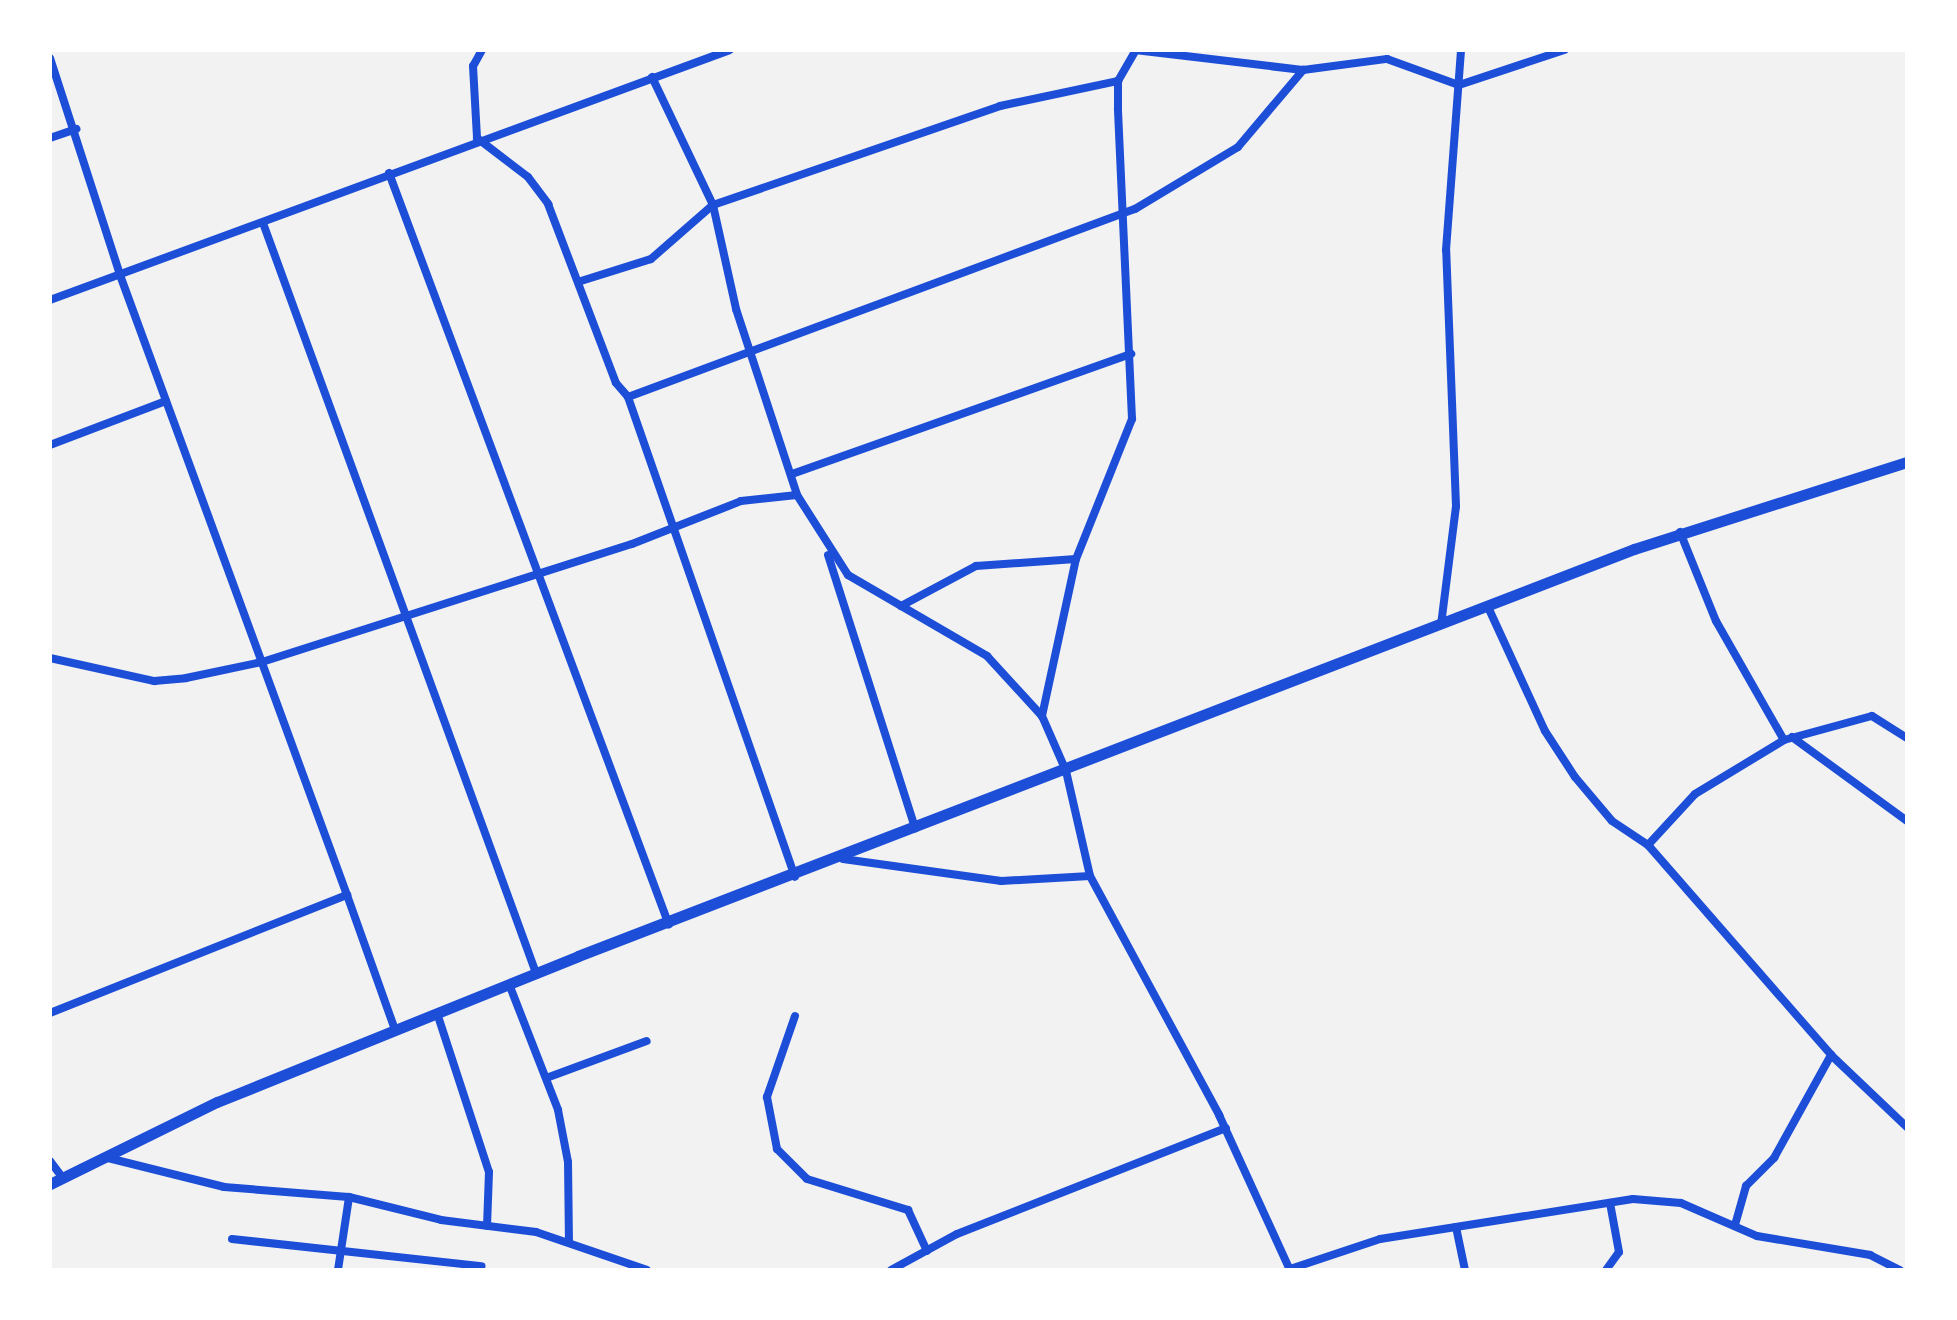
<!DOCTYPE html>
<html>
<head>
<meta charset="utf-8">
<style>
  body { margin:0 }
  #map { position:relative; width:1957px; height:1320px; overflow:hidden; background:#f2f2f2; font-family:Mulish,sans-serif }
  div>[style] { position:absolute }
  .minor>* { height:8px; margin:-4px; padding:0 4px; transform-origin:4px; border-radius:4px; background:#1d4ed8 }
  .tertiary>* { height:11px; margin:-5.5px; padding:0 5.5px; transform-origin:5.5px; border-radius:5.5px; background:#1d4ed8 }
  span { translate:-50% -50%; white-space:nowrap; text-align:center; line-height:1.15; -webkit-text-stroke:6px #fff; paint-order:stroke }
  .frame { position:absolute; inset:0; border:52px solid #fff; pointer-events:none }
</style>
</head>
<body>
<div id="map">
  <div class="minor">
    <div style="left:482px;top:50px;width:18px;rotate:119deg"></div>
    <div style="left:473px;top:66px;width:72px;rotate:86.8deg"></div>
    <div style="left:477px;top:138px;width:64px;rotate:37.4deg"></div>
    <div style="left:528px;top:177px;width:34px;rotate:53deg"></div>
    <div style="left:548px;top:204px;width:191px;rotate:69.2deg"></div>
    <div style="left:616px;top:383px;width:18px;rotate:49deg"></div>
    <div style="left:628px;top:397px;width:541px;rotate:-20.35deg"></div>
    <div style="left:1135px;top:209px;width:120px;rotate:-31deg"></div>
    <div style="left:1238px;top:147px;width:101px;rotate:-49.8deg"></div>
    <div style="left:1135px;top:50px;width:169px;rotate:6.8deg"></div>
    <div style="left:1303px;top:70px;width:85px;rotate:-7.5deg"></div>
    <div style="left:1387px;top:59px;width:77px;rotate:19.9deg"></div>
    <div style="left:1459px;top:85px;width:111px;rotate:-18.4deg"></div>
    <div style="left:50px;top:58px;width:228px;rotate:72.1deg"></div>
    <div style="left:120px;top:275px;width:660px;rotate:69.89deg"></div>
    <div style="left:652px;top:77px;width:142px;rotate:64.5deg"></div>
    <div style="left:713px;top:205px;width:304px;rotate:-19deg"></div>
    <div style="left:1000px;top:106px;width:121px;rotate:-12deg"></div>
    <div style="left:50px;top:138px;width:28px;rotate:-19deg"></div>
    <div style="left:389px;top:173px;width:802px;rotate:69.58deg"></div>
    <div style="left:263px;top:223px;width:798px;rotate:70deg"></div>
    <div style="left:581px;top:281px;width:73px;rotate:-17.4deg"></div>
    <div style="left:651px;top:259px;width:82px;rotate:-41.1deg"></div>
    <div style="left:713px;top:205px;width:107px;rotate:77.5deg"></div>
    <div style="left:736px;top:309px;width:196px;rotate:71.8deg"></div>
    <div style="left:50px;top:300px;width:724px;rotate:-20.19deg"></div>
    <div style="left:628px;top:397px;width:508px;rotate:70.82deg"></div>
    <div style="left:50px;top:445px;width:124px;rotate:-20.8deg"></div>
    <div style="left:792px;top:474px;width:360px;rotate:-19.5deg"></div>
    <div style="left:1680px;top:532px;width:96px;rotate:68deg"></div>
    <div style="left:1716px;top:621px;width:137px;rotate:60.3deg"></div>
    <div style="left:828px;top:555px;width:287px;rotate:72.3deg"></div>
    <div style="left:901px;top:606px;width:85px;rotate:-28.1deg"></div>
    <div style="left:976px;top:566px;width:100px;rotate:-4deg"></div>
    <div style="left:1488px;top:607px;width:136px;rotate:65.3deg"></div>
    <div style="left:1545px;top:731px;width:55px;rotate:56.9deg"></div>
    <div style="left:1575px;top:777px;width:57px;rotate:49.9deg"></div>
    <div style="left:1612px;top:821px;width:43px;rotate:33.7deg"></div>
    <div style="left:1648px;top:845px;width:279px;rotate:48.9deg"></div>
    <div style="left:1831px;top:1055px;width:105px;rotate:43.5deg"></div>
    <div style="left:1441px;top:625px;width:120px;rotate:-82.8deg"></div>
    <div style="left:1456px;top:506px;width:256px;rotate:-92.2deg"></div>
    <div style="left:1446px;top:250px;width:201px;rotate:-85.7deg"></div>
    <div style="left:50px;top:658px;width:107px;rotate:12.5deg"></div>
    <div style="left:154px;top:681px;width:32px;rotate:-5deg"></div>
    <div style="left:186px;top:678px;width:78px;rotate:-11.9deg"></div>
    <div style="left:262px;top:662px;width:388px;rotate:-17.7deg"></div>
    <div style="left:632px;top:544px;width:117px;rotate:-21.5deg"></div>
    <div style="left:741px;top:501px;width:56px;rotate:-6.1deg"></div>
    <div style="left:797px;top:495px;width:95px;rotate:57.5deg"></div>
    <div style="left:848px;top:575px;width:161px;rotate:30.2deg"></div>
    <div style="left:987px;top:656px;width:81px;rotate:47.5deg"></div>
    <div style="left:1042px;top:716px;width:60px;rotate:66.4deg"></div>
    <div style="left:1066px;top:771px;width:108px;rotate:77.1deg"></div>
    <div style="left:1090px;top:876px;width:272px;rotate:61.6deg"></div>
    <div style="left:1219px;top:1115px;width:170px;rotate:65.4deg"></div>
    <div style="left:1042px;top:716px;width:161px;rotate:-77.8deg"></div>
    <div style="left:1076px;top:559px;width:151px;rotate:-68.2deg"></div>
    <div style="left:1132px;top:419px;width:311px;rotate:-92.6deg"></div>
    <div style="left:1118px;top:108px;width:27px;rotate:-90deg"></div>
    <div style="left:1118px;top:81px;width:34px;rotate:-60deg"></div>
    <div style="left:1792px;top:737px;width:142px;rotate:36.1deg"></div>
    <div style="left:1648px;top:845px;width:69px;rotate:-47.3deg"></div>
    <div style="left:1695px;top:794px;width:104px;rotate:-31.2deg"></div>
    <div style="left:1784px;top:740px;width:91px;rotate:-15.3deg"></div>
    <div style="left:1872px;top:716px;width:41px;rotate:32.2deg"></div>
    <div style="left:843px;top:859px;width:160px;rotate:7.9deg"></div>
    <div style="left:1001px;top:881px;width:89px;rotate:-3.2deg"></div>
    <div style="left:509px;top:984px;width:135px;rotate:68.7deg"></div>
    <div style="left:558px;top:1110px;width:53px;rotate:79.1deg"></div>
    <div style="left:568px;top:1162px;width:80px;rotate:89.3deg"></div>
    <div style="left:50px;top:1013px;width:320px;rotate:-21.7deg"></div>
    <div style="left:347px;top:895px;width:143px;rotate:70.4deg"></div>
    <div style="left:437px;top:1013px;width:167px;rotate:71.9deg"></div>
    <div style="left:489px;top:1172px;width:54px;rotate:92.1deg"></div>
    <div style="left:795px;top:1016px;width:86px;rotate:109.1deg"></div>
    <div style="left:767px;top:1097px;width:53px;rotate:79.1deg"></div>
    <div style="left:777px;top:1149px;width:42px;rotate:45deg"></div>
    <div style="left:807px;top:1179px;width:106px;rotate:17.1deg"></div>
    <div style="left:908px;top:1210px;width:45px;rotate:65.1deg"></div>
    <div style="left:549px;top:1077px;width:104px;rotate:-20.2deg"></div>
    <div style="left:104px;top:1157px;width:124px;rotate:14deg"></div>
    <div style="left:224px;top:1187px;width:125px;rotate:4.6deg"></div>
    <div style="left:349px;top:1197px;width:95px;rotate:14deg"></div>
    <div style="left:441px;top:1220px;width:96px;rotate:7.2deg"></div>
    <div style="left:536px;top:1232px;width:117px;rotate:18.9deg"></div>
    <div style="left:50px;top:1161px;width:20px;rotate:53deg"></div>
    <div style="left:1735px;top:1225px;width:41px;rotate:-74.2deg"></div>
    <div style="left:1746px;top:1186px;width:40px;rotate:-45deg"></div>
    <div style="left:1774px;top:1158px;width:118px;rotate:-61deg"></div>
    <div style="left:1456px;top:1227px;width:44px;rotate:78.2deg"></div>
    <div style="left:232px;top:1239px;width:251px;rotate:6.2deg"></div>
    <div style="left:1290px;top:1269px;width:95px;rotate:-18.4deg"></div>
    <div style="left:1380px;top:1239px;width:256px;rotate:-9deg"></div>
    <div style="left:1633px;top:1199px;width:48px;rotate:4.8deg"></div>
    <div style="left:1681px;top:1203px;width:83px;rotate:23.5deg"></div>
    <div style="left:1757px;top:1236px;width:115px;rotate:9.5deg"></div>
    <div style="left:1870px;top:1255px;width:34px;rotate:27deg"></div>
    <div style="left:338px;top:1270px;width:74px;rotate:-81.4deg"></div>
    <div style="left:891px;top:1270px;width:75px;rotate:-28.6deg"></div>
    <div style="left:957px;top:1234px;width:289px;rotate:-21.5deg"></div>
    <div style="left:1606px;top:1270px;width:22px;rotate:-54deg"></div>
    <div style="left:1619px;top:1252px;width:50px;rotate:-100.4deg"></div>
  </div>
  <div class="tertiary">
    <div style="left:50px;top:1184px;width:186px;rotate:-26.2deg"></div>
    <div style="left:217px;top:1102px;width:389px;rotate:-22deg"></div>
    <div style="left:578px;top:956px;width:1132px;rotate:-21.08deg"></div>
    <div style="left:1634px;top:549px;width:287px;rotate:-17.7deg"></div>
  </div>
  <div class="frame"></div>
</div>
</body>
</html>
